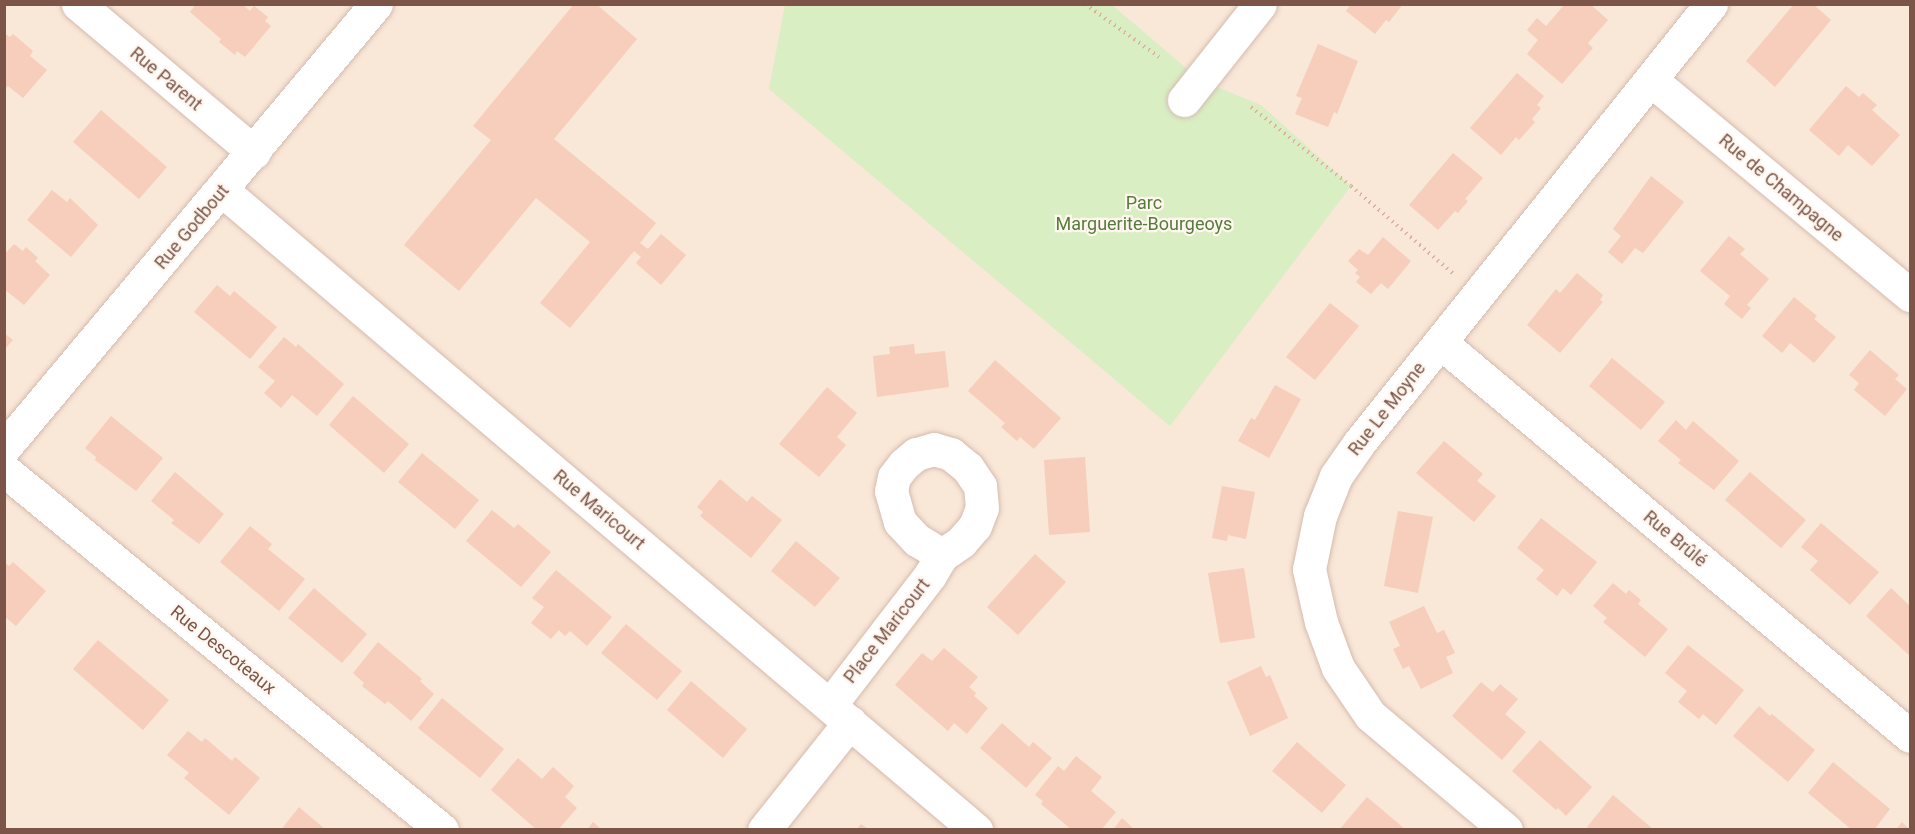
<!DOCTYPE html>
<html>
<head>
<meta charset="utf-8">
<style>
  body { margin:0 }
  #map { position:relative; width:1915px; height:834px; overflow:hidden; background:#fef3e7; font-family:Roboto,sans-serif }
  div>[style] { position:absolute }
  .residential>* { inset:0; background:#f9e7d7 }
  .green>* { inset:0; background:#d9eec3 }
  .building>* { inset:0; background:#f7cdbb }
  .path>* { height:4px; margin-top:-2px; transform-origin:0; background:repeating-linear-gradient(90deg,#ddb09e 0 1.5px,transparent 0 6px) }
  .roads { filter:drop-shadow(0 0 2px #d5bbae) drop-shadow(0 0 2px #d5bbae) }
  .minor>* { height:33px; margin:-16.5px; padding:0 16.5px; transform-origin:16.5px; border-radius:16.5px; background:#fff }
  span { translate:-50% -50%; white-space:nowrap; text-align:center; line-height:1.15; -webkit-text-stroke:4.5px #fff7ef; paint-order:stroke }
  .street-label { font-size:18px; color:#7c5548 }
  .park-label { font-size:18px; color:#557c3c }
  .frame { position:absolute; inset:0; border:6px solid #7c5548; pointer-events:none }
</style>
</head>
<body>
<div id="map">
  <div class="residential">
    <div style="clip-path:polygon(5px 5px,1910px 5px,1910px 829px,5px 829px)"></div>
  </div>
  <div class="green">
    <div style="clip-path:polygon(785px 5px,1112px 5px,1200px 80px,1261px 105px,1351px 186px,1170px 426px,769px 89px)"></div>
  </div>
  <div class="building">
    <div style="clip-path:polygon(196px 4px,242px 4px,250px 11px,254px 6px,268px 17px,265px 21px,271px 26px,245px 57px,237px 51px,235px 55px,219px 42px,221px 39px,190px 12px)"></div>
    <div style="clip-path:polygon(574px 4px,596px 4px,637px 39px,554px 139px,656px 223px,640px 243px,648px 249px,661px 234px,686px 255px,661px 285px,636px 263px,641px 257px,634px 251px,570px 328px,540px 303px,590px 242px,536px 198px,459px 291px,404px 245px,491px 140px,473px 126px)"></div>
    <div style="clip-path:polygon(1351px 4px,1403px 4px,1389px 22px,1386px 20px,1375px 34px,1346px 11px)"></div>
    <div style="clip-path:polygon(1565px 4px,1590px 4px,1608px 20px,1588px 43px,1593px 48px,1562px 84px,1527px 54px,1538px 40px,1527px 30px,1537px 18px,1546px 26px)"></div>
    <div style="clip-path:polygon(1794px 4px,1813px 4px,1831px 20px,1775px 87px,1746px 61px)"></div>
    <div style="clip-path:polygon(4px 33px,10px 37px,13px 34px,33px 51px,30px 56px,47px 70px,23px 98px,8px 86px,4px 90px)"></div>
    <div style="clip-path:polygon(1318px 44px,1358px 61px,1337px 114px,1334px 112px,1328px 127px,1295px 114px,1302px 98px,1296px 96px)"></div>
    <div style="clip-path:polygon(1517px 73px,1544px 96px,1537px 105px,1541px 108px,1532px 119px,1535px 122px,1519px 140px,1516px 137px,1501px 155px,1470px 128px)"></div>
    <div style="clip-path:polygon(1846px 86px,1859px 97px,1863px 93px,1877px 105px,1872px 110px,1900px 135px,1872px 166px,1848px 145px,1839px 156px,1809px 130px)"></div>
    <div style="clip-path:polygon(101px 110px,167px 167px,139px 199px,73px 142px)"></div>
    <div style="clip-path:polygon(1453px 153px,1483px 178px,1465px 199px,1468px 201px,1458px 213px,1455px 211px,1438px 230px,1409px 205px)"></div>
    <div style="clip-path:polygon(1651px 176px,1684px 202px,1643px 253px,1635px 248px,1622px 264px,1608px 252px,1621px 236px,1613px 229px)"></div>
    <div style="clip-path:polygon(52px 190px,67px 202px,70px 198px,98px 225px,71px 257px,27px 220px)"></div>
    <div style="clip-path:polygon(1729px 236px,1745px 249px,1740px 254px,1769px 279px,1747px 305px,1751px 308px,1742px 319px,1724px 304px,1730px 296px,1700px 271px)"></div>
    <div style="clip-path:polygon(1383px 237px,1411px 261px,1388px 289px,1381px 283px,1371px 294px,1356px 282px,1360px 277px,1355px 273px,1358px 270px,1348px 261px,1359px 249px,1368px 255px)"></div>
    <div style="clip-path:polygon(14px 244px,23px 251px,26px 247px,38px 258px,35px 261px,50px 275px,24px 305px,4px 289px,4px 255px)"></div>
    <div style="clip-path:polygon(1577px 273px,1603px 295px,1600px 300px,1603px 302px,1560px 353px,1527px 325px,1556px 289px,1560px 293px)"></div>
    <div style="clip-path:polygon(217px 285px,230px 296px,234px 291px,277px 327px,250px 359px,194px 312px)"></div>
    <div style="clip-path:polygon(1794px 297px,1817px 316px,1814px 319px,1836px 337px,1814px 363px,1790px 343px,1782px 353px,1762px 336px)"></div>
    <div style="clip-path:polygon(1330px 303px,1359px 326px,1315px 380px,1286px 357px)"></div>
    <div style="clip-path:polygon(4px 333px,13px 340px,4px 350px)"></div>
    <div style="clip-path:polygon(284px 337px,296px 347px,298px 344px,344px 384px,317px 416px,292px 395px,281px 408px,264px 393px,275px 381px,258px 367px)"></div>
    <div style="clip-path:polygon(914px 344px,915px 354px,945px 351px,949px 387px,877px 397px,873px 356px,890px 354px,889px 347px)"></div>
    <div style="clip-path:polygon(1870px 350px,1899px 375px,1895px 379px,1907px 389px,1885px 416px,1854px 390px,1859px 383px,1849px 375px)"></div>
    <div style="clip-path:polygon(1612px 358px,1665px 402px,1641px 430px,1589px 386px)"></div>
    <div style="clip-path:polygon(995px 360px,1061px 418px,1034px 449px,1020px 437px,1017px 441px,1001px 427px,1005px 423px,968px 391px)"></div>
    <div style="clip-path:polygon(1275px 385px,1301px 399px,1269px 458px,1238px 441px,1251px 418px,1255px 420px)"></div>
    <div style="clip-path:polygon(827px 387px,857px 413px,837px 437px,846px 445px,819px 477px,779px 444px)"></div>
    <div style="clip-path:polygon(353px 396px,409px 444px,384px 473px,329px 425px)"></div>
    <div style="clip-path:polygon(111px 416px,163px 458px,136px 491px,95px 460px,96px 457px,85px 448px)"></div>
    <div style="clip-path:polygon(1676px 420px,1686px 430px,1693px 421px,1739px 461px,1714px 490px,1678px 463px,1681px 460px,1658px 441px)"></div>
    <div style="clip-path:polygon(1444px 441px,1483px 474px,1477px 481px,1496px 496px,1474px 522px,1416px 473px)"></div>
    <div style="clip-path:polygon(422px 453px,479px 500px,455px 529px,398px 482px)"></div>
    <div style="clip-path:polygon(1085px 457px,1090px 532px,1049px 535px,1044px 460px)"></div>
    <div style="clip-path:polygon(175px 472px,224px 514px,199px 544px,171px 523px,174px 520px,151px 501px)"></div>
    <div style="clip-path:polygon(1750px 472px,1806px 520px,1781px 548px,1725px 500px)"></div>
    <div style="clip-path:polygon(720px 479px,747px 502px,752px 496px,782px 520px,751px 558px,700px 516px,703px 512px,697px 507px)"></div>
    <div style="clip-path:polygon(1222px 486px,1255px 492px,1246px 539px,1228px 535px,1227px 541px,1212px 538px)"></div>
    <div style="clip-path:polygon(492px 510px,514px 528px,518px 524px,551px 552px,521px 587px,466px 541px)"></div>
    <div style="clip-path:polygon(1398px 511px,1433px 517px,1418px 593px,1384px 586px)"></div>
    <div style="clip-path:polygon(1541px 518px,1597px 562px,1571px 595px,1563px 588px,1557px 596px,1536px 579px,1544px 570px,1517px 548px)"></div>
    <div style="clip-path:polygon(1821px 523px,1879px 572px,1850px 605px,1810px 570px,1818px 561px,1801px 547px)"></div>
    <div style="clip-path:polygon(250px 526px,272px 544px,268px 549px,305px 579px,279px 611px,220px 562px)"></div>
    <div style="clip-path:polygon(796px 541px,840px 578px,815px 607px,771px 571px)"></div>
    <div style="clip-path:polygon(1035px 554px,1066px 582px,1018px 635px,987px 607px)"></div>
    <div style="clip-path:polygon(4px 562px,9px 566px,13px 562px,46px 591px,16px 626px,4px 616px)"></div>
    <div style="clip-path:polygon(1244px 568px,1255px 638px,1220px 643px,1208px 573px)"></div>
    <div style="clip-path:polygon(556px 570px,612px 617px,587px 646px,570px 631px,565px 636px,559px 630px,551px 639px,531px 623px,544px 607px,532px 598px)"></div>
    <div style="clip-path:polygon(1613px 583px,1626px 594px,1629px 590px,1641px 600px,1638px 604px,1668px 629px,1645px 657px,1603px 622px,1607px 618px,1593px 606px)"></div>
    <div style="clip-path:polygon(314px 588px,367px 634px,342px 663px,288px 618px)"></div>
    <div style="clip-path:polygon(1891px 588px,1910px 606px,1910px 656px,1866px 616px)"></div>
    <div style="clip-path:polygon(1424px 606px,1437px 633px,1444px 630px,1455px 653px,1446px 657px,1453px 673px,1421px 689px,1409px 666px,1403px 669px,1393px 649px,1400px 646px,1389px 622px)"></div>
    <div style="clip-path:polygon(626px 624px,682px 671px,657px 700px,601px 653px)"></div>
    <div style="clip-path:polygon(98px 640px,169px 700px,143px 730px,73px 669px)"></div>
    <div style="clip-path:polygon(378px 642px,422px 679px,420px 681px,434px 694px,411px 721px,388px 701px,385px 704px,362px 686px,364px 683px,353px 673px)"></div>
    <div style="clip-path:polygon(1688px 645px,1744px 690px,1716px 725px,1703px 714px,1699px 719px,1678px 702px,1687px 691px,1665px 673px)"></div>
    <div style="clip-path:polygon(944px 648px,978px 677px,969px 687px,976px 693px,974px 696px,988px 708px,967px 734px,954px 723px,948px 731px,895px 685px,922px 653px,932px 661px)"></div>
    <div style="clip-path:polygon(1261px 666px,1266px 677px,1270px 675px,1288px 718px,1250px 736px,1227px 682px)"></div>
    <div style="clip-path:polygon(691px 681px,747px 729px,723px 758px,667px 710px)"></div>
    <div style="clip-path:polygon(1481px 682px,1493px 692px,1500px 684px,1518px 699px,1505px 714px,1526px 732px,1502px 760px,1452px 716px)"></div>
    <div style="clip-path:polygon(442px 698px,504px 749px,480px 778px,418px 728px)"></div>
    <div style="clip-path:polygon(1759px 706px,1770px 716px,1772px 714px,1815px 750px,1788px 782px,1733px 736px)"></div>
    <div style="clip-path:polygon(1002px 723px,1029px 747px,1033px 742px,1052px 758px,1026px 788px,980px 748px)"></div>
    <div style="clip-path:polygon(188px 731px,202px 742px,205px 738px,232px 761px,235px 757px,260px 778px,229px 815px,184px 778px,189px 773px,167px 755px)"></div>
    <div style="clip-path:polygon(1540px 740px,1592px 787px,1566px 816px,1558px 808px,1556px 810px,1512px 771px)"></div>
    <div style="clip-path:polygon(1297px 742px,1346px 785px,1322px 813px,1272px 771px)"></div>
    <div style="clip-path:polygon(1076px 756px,1102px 777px,1091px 791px,1116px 812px,1101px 830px,1072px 830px,1041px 804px,1043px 801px,1035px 795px,1058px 766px,1064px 771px)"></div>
    <div style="clip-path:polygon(518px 758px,542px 779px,553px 767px,574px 786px,565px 797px,577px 808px,558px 830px,537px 830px,491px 790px)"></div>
    <div style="clip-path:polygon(1833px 762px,1890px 809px,1874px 830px,1852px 830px,1808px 793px)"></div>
    <div style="clip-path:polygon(1613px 795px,1654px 830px,1590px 830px,1587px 827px)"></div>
    <div style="clip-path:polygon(1367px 797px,1406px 830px,1339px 830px)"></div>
    <div style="clip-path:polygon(299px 807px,326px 830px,281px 830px)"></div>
    <div style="clip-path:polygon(1122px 818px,1135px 830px,1113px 830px)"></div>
    <div style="clip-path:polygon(593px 822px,602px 830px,587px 830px)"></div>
    <div style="clip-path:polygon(1902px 822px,1910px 830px,1896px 830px)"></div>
    <div style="clip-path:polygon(861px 824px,869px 830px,856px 830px)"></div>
  </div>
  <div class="path">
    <div style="left:1085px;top:4px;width:91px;rotate:35.6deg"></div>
    <div style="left:1251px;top:107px;width:127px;rotate:38.3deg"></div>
    <div style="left:1351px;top:186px;width:137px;rotate:40.6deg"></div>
  </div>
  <div class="roads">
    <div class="minor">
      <div style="left:78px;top:4px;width:230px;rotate:40.1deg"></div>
      <div style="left:1651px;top:80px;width:337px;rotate:39.7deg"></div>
      <div style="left:1184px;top:100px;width:122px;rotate:-51.6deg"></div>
      <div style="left:223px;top:191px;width:988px;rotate:40.32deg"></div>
      <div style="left:1440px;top:342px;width:613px;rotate:39.97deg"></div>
      <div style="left:4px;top:448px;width:579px;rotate:-50.04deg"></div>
      <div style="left:4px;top:470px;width:567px;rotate:39.42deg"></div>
      <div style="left:830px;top:705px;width:164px;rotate:-52.4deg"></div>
      <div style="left:930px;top:575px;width:23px;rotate:-59deg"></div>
      <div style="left:942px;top:555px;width:23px;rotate:-34deg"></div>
      <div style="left:961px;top:542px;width:21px;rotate:-49deg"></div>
      <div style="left:975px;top:526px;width:19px;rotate:-69deg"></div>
      <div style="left:982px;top:508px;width:22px;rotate:-95deg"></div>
      <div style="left:980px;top:486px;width:22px;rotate:-124deg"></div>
      <div style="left:968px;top:468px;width:22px;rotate:-141deg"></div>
      <div style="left:951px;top:454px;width:18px;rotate:-164deg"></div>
      <div style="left:934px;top:449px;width:19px;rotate:164deg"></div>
      <div style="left:916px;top:454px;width:16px;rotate:140deg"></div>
      <div style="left:904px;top:464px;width:16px;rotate:128deg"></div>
      <div style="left:894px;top:477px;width:14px;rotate:102deg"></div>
      <div style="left:891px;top:491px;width:32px;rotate:74deg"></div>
      <div style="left:900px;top:522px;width:25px;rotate:47deg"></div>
      <div style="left:917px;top:540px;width:29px;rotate:31deg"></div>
      <div style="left:764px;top:830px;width:138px;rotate:-51.5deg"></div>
      <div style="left:1506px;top:830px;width:178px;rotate:-139.8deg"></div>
      <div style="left:1370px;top:715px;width:57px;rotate:-124.2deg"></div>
      <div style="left:1338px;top:668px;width:49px;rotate:-110.3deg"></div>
      <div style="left:1321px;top:622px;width:54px;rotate:-102.8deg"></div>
      <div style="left:1309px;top:569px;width:54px;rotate:-78.3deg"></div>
      <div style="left:1320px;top:516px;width:43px;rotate:-68.2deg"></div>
      <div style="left:1336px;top:476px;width:40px;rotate:-55.1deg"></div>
      <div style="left:1359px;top:443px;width:563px;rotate:-51.28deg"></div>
    </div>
  </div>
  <div class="street-label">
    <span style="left:166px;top:79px;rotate:40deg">Rue Parent</span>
    <span style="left:1781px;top:188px;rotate:40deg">Rue de Champagne</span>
    <span style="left:192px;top:227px;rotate:-50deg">Rue Godbout</span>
    <span style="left:1387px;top:409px;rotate:-52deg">Rue Le Moyne</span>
    <span style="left:599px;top:510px;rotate:40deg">Rue Maricourt</span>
    <span style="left:1675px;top:539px;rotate:40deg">Rue Brûlé</span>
    <span style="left:887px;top:631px;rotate:-52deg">Place Maricourt</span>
    <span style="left:223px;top:650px;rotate:39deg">Rue Descoteaux</span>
  </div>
  <div class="park-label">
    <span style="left:1144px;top:214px">Parc<br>Marguerite-Bourgeoys</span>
  </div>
  <div class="frame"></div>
</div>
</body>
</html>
